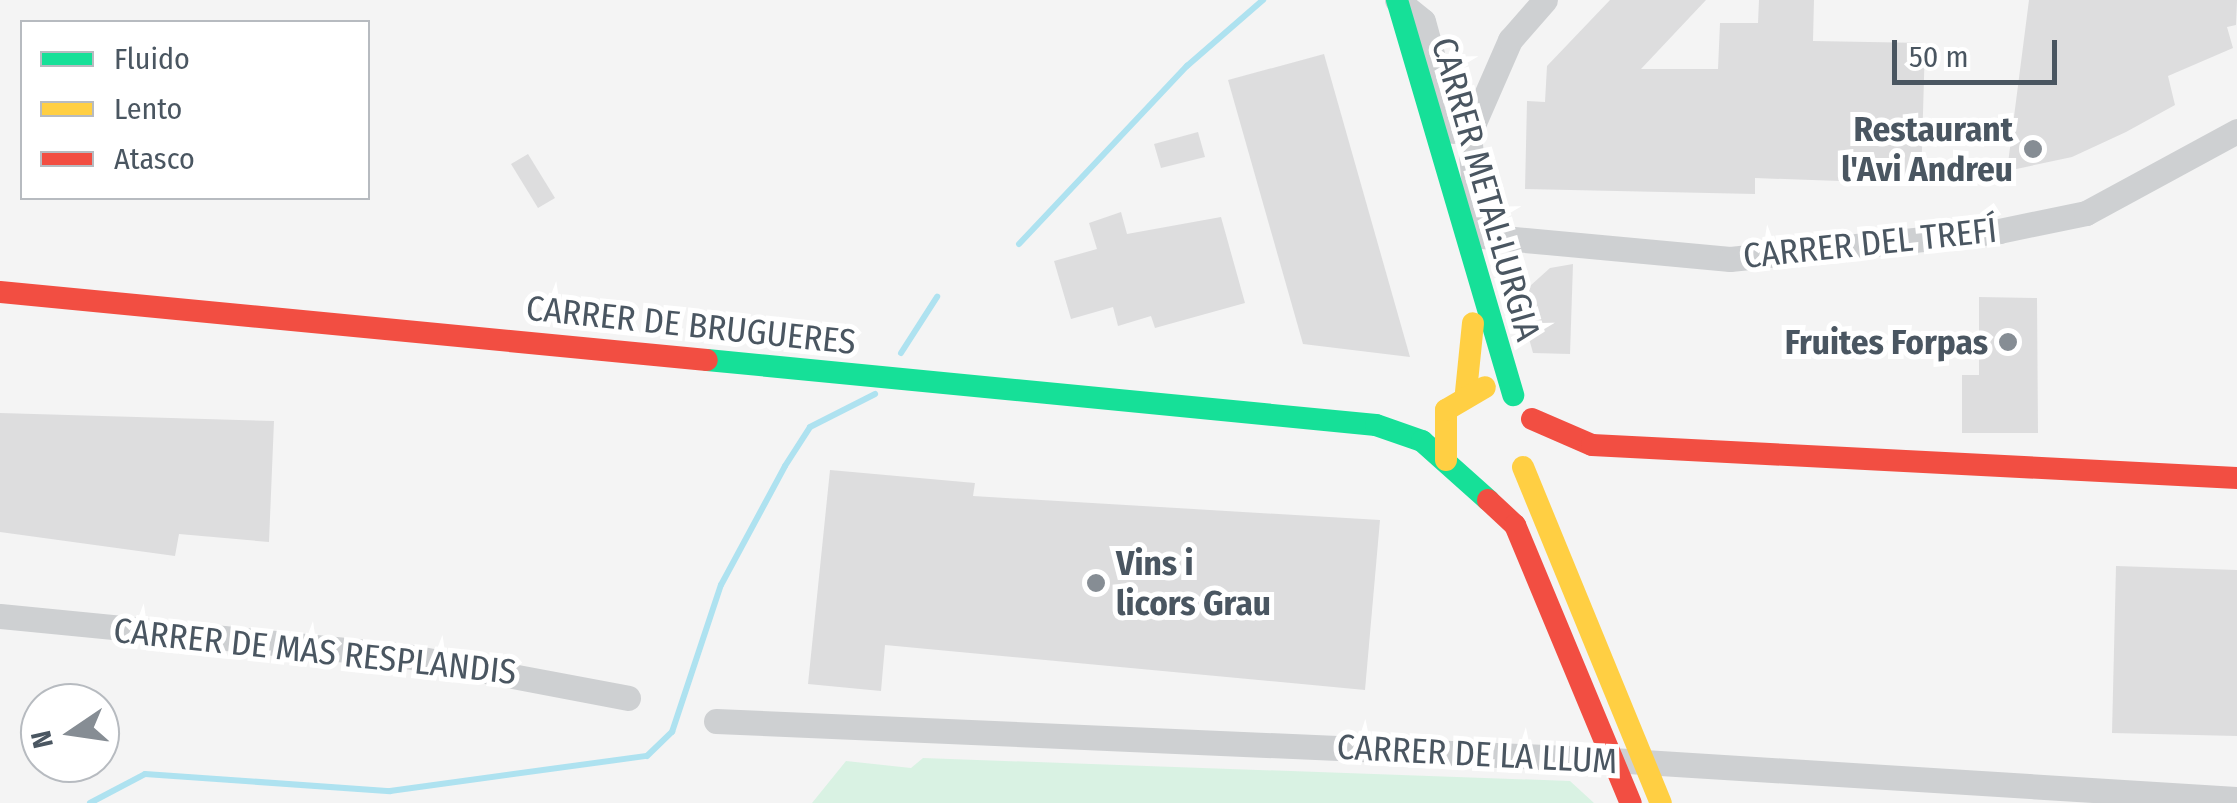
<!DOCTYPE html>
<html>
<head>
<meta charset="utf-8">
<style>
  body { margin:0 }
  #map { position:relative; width:2237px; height:803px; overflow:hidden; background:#f4f4f4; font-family:"Fira Sans Condensed",sans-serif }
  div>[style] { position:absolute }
  .green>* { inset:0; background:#d9f2e3 }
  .stream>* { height:6px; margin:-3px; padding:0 3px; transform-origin:3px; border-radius:3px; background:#aee2f0 }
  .building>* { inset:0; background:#ddddde }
  .street>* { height:25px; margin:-12.5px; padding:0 12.5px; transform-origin:12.5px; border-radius:12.5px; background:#ced0d2 }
  .fast>* { height:22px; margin:-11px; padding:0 11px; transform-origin:11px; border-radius:11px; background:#16e098 }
  .slow>* { height:22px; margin:-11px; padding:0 11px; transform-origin:11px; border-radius:11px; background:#ffcf43 }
  .jam>* { height:22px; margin:-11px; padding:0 11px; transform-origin:11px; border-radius:11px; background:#f24e42 }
  .dots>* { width:28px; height:28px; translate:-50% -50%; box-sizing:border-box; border:5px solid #fff; border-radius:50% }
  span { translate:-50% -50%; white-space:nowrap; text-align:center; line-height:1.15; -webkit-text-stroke:10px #fff; paint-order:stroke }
  .poi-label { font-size:35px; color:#4a5661; font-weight:700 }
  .right { translate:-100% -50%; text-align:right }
  .left { translate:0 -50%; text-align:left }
  .street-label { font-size:35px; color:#4a5661 }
  .legend { position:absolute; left:20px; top:20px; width:350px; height:180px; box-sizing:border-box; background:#fff; border:2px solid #b7bbc0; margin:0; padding:12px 18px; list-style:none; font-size:30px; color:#4a5661 }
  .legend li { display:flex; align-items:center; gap:20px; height:50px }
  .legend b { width:50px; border:2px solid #b7bbc0 }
  .north { position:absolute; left:20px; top:683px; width:100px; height:100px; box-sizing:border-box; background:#fff; border:2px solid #b7bbc0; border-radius:50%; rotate:257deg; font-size:28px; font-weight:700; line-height:40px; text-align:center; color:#4a5661 }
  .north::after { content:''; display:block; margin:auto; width:35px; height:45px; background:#868d94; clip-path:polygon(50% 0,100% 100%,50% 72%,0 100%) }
  .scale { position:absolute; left:1892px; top:40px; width:165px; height:45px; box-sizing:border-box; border:5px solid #4a5661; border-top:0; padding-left:12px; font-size:30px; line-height:35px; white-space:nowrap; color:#4a5661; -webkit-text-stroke:8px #fff; paint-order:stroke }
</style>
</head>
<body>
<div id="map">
  <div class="green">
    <div style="clip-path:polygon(923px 758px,1570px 781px,1594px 803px,812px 803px,846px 761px,911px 768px)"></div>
  </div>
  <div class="stream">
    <div style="left:1019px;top:244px;width:245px;rotate:-46.7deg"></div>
    <div style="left:1187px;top:66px;width:101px;rotate:-41deg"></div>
    <div style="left:901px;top:353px;width:67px;rotate:-57.3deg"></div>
    <div style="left:90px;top:803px;width:62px;rotate:-27.8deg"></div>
    <div style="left:145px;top:774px;width:246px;rotate:4deg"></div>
    <div style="left:390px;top:791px;width:259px;rotate:-7.8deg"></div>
    <div style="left:647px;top:756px;width:35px;rotate:-44deg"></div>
    <div style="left:672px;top:732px;width:155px;rotate:-71.6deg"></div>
    <div style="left:721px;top:585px;width:135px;rotate:-61.7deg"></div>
    <div style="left:785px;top:466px;width:46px;rotate:-57.3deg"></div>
    <div style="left:810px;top:427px;width:73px;rotate:-26.9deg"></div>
  </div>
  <div class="building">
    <div style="clip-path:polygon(1610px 0,1706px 0,1641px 69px,1718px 69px,1720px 23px,1758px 23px,1759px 0,1814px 0,1813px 41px,1925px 43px,1921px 184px,1755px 178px,1755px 194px,1525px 189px,1527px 101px,1545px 102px,1547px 66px)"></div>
    <div style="clip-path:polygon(2029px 0,2237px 0,2236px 25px,2227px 27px,2233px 48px,2168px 76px,2175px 105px,2126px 132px,2072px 157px,2007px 171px)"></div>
    <div style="clip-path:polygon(1324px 54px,1410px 357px,1303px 344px,1228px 80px)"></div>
    <div style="clip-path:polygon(1198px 132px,1205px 157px,1161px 168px,1154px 144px)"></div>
    <div style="clip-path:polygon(528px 154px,555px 198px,538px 208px,511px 164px)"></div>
    <div style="clip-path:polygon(1121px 212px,1127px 234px,1221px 217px,1245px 303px,1155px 328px,1151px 316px,1118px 326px,1113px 307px,1071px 319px,1054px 261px,1097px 249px,1089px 223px)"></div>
    <div style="clip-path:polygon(1573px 264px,1570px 354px,1533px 353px,1522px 313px,1530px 286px,1550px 268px)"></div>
    <div style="clip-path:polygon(1979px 297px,2037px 298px,2038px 433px,1962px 433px,1962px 375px,1979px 375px)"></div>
    <div style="clip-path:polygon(0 413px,274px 421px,269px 542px,179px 534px,175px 556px,0 532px)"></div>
    <div style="clip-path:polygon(830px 470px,975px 483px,973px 496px,1380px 520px,1365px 690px,885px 645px,881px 691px,808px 684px)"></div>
    <div style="clip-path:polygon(2116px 566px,2237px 570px,2237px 736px,2112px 733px)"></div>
  </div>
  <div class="street">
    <div style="left:1397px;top:0;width:33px;rotate:39deg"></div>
    <div style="left:1423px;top:21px;width:114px;rotate:74.7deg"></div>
    <div style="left:1477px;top:217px;width:83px;rotate:-95.5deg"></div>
    <div style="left:1469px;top:134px;width:103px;rotate:-66.4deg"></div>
    <div style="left:1510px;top:40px;width:53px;rotate:-48.8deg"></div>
    <div style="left:1482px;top:236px;width:249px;rotate:5.3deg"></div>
    <div style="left:1730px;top:259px;width:270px;rotate:-5.9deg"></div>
    <div style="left:1999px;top:231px;width:89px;rotate:-11.7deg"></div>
    <div style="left:2086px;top:213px;width:172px;rotate:-28.5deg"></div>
    <div style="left:0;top:616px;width:403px;rotate:5.6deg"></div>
    <div style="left:401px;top:655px;width:231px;rotate:10.7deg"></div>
    <div style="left:716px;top:721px;width:897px;rotate:2.49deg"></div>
    <div style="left:1612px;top:760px;width:626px;rotate:3.57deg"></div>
  </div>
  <div class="fast">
    <div style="left:1397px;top:0;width:412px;rotate:73.6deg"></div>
    <div style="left:707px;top:360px;width:672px;rotate:5.55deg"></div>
    <div style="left:1376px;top:425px;width:49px;rotate:19.2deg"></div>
    <div style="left:1422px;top:441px;width:89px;rotate:41.8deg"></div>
  </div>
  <div class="slow">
    <div style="left:1466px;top:392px;width:69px;rotate:-84.2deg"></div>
    <div style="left:1446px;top:460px;width:50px;rotate:-90deg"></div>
    <div style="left:1446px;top:410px;width:45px;rotate:-30.5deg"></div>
    <div style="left:1523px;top:467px;width:363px;rotate:67.7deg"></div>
  </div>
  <div class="jam">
    <div style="left:0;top:292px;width:710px;rotate:5.49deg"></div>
    <div style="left:1532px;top:419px;width:65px;rotate:23.4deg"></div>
    <div style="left:1592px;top:445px;width:646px;rotate:2.93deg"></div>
    <div style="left:1488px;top:500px;width:37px;rotate:43deg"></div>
    <div style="left:1515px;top:525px;width:301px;rotate:67.4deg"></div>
  </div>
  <div class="dots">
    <div style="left:2033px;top:149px;background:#868d94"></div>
    <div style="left:2008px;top:342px;background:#868d94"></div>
    <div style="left:1096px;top:583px;background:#868d94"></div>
  </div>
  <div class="poi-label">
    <span class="right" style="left:2013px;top:149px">Restaurant<br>l'Avi Andreu</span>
    <span class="right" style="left:1988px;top:342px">Fruites Forpas</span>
    <span class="left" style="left:1116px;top:583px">Vins i<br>licors Grau</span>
  </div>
  <div class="street-label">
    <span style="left:1486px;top:189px;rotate:74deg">CARRER METAL·LURGIA</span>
    <span style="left:1870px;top:243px;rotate:-6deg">CARRER DEL TREFÍ</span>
    <span style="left:691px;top:325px;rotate:6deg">CARRER DE BRUGUERES</span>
    <span style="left:315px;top:651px;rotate:6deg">CARRER DE MAS RESPLANDIS</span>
    <span style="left:1477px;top:754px;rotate:3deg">CARRER DE LA LLUM</span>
  </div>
  <ul class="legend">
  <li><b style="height:12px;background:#16e098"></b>Fluido</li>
  <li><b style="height:12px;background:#ffcf43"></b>Lento</li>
  <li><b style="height:12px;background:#f24e42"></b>Atasco</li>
  </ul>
  <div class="north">N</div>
  <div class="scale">50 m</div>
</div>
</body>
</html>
